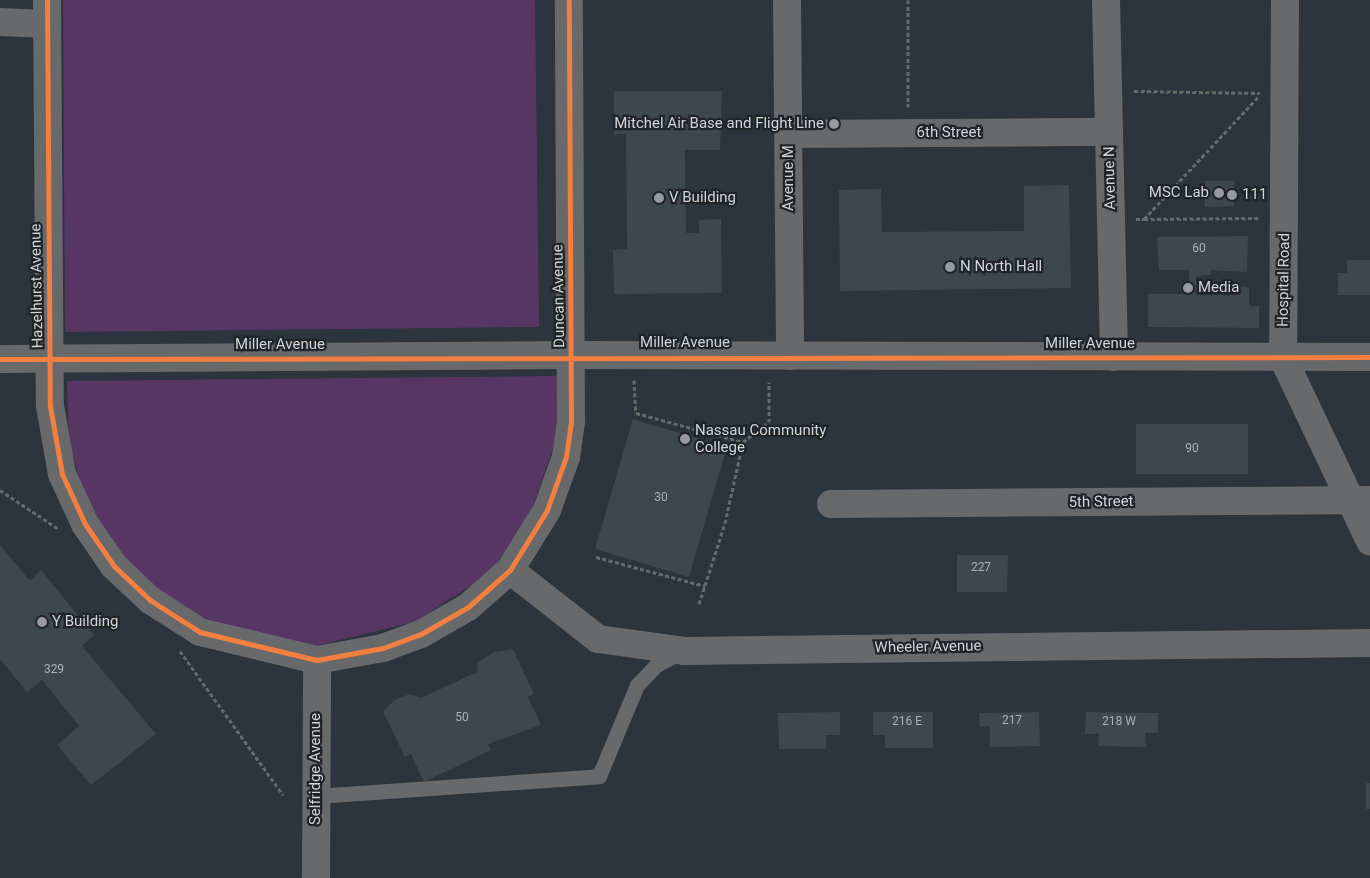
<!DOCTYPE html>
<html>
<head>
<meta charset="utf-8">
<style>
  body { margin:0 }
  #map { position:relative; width:1370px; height:878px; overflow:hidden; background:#2b2e31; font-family:Roboto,sans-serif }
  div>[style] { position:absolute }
  .built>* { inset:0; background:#2c343d }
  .green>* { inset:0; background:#573663 }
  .building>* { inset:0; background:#3c484b }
  .path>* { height:3px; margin-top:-1.5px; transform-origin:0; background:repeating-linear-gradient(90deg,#67696a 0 4px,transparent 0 6.5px) }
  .service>* { height:15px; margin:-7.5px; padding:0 7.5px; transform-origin:7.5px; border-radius:7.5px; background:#68696b }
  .minor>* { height:28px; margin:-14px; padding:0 14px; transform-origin:14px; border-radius:14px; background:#68696b }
  .tertiary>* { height:28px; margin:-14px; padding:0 14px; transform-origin:14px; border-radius:14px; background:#68696b }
  .cycleway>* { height:5px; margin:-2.5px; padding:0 2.5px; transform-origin:2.5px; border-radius:2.5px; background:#f27e40 }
  .dots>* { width:14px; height:14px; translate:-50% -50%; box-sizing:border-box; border:2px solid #1f2429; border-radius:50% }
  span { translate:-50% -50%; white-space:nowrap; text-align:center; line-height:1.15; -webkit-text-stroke:4.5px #1f2429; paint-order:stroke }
  .number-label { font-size:12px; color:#acb1b5 }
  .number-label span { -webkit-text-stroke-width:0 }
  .poi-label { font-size:15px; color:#d1d4d8 }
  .right { translate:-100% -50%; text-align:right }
  .left { translate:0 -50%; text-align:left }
  .street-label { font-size:15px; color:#d1d4d8 }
</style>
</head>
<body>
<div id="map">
  <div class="built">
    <div style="clip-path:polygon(0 0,1370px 0,1370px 878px,0 878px)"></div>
  </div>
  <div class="green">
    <div style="clip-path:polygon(63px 0,535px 0,539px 327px,65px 332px)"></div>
    <div style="clip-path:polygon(557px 376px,561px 388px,556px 440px,528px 520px,489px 574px,414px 622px,311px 647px,240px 634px,174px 603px,119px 557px,84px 496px,69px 441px,67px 381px)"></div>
  </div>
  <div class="building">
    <div style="clip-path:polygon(614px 91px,722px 91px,720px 150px,685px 150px,686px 233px,699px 233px,699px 220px,721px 219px,722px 293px,614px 294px,613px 250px,627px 249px,626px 134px,614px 134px)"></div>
    <div style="clip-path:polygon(1205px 181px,1234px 181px,1234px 206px,1205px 207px)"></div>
    <div style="clip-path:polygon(1069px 185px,1071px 288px,840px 291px,839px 190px,881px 189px,882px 232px,1024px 231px,1024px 186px)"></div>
    <div style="clip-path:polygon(1248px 236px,1247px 272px,1211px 270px,1211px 275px,1196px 276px,1196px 295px,1240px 295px,1240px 286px,1249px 287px,1249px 306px,1259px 306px,1259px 328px,1148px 327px,1148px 294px,1190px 294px,1189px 270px,1159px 270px,1157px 237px)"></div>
    <div style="clip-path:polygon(1347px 260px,1370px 260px,1370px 295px,1338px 295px,1338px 273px,1347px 273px)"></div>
    <div style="clip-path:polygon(633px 419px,727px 447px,689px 577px,595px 549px)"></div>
    <div style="clip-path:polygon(1136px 424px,1248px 424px,1248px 474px,1136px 474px)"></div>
    <div style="clip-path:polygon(0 545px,30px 581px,41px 570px,94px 635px,82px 646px,156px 734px,91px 785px,57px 745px,79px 726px,42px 680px,27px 692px,0 659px)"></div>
    <div style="clip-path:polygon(957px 555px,1008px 555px,1007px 592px,957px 592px)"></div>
    <div style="clip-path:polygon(513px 649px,534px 694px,528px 697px,541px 725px,488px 744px,491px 750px,424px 782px,411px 754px,405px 757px,383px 712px,394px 700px,410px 694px,421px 698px,477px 672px,478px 662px,494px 652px)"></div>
    <div style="clip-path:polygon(840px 712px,840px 735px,826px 735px,826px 749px,779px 749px,778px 713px)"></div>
    <div style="clip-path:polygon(873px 712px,933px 712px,933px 748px,885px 748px,885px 735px,873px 735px)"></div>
    <div style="clip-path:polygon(1039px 712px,1040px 746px,990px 747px,990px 726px,980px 727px,979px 713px)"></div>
    <div style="clip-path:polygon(1086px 712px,1158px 713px,1158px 733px,1145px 733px,1146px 747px,1098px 746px,1099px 734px,1085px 734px)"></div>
    <div style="clip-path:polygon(1366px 783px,1370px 783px,1370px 809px,1366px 809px)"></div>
  </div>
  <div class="path">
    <div style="left:908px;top:0;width:107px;rotate:90deg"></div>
    <div style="left:1134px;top:91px;width:126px;rotate:0.9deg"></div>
    <div style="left:1136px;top:219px;width:8px"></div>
    <div style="left:1144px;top:219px;width:168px;rotate:-46.9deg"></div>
    <div style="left:1144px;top:219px;width:115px;rotate:-0.5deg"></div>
    <div style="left:634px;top:380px;width:33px;rotate:87deg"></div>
    <div style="left:636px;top:413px;width:111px;rotate:15.2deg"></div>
    <div style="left:0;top:490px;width:71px;rotate:33.5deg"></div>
    <div style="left:596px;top:557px;width:113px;rotate:14.9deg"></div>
    <div style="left:699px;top:604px;width:85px;rotate:-72.2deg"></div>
    <div style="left:725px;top:523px;width:83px;rotate:-77.5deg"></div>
    <div style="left:743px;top:442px;width:33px;rotate:-38deg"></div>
    <div style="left:769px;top:422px;width:40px;rotate:-90deg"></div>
    <div style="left:180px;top:651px;width:177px;rotate:54.4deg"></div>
  </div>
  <div class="service">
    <div style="left:316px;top:796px;width:284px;rotate:-4deg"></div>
    <div style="left:599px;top:776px;width:99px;rotate:-67.3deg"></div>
    <div style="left:637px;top:685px;width:28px;rotate:-46deg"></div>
    <div style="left:656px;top:665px;width:28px;rotate:-27deg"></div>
  </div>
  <div class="minor">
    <div style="left:787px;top:0;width:356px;rotate:89.5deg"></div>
    <div style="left:1106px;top:0;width:357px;rotate:88.7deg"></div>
    <div style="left:1285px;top:0;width:358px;rotate:90.3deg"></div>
    <div style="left:1283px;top:358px;width:203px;rotate:64.6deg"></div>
    <div style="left:0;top:22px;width:47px;rotate:2.4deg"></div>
    <div style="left:789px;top:134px;width:320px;rotate:-0.4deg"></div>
    <div style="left:572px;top:355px;width:798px;rotate:0.14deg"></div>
    <div style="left:831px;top:504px;width:538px;rotate:-0.43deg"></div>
    <div style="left:510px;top:570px;width:112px;rotate:38.1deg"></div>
    <div style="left:598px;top:639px;width:87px;rotate:7.9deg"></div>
    <div style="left:684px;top:651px;width:686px;rotate:-0.67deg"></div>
  </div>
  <div class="tertiary">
    <div style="left:47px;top:0;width:406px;rotate:89.6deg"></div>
    <div style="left:50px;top:406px;width:69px;rotate:80deg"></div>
    <div style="left:62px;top:474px;width:55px;rotate:65.3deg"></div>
    <div style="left:85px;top:524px;width:51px;rotate:55.4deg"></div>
    <div style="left:114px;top:566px;width:50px;rotate:43.4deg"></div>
    <div style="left:150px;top:600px;width:59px;rotate:32.6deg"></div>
    <div style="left:200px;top:632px;width:120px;rotate:13.5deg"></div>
    <div style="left:317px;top:660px;width:67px;rotate:-10.3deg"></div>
    <div style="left:383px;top:648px;width:40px;rotate:-20.2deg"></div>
    <div style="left:421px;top:634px;width:54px;rotate:-29.9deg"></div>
    <div style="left:468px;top:607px;width:56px;rotate:-41.4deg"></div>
    <div style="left:510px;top:570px;width:70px;rotate:-58.3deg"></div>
    <div style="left:547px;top:510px;width:56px;rotate:-70.3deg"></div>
    <div style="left:566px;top:457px;width:34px;rotate:-82deg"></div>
    <div style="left:571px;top:423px;width:423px;rotate:-90.3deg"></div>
    <div style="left:0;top:359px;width:572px;rotate:-0.4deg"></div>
    <div style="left:316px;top:878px;width:218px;rotate:-89.7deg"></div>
  </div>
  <div class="cycleway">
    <div style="left:47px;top:0;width:406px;rotate:89.6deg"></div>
    <div style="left:50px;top:406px;width:69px;rotate:80deg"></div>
    <div style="left:62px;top:474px;width:55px;rotate:65.3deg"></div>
    <div style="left:85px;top:524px;width:51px;rotate:55.4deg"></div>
    <div style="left:114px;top:566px;width:50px;rotate:43.4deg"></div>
    <div style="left:150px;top:600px;width:59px;rotate:32.6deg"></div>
    <div style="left:200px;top:632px;width:120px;rotate:13.5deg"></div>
    <div style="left:317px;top:660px;width:67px;rotate:-10.3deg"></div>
    <div style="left:383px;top:648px;width:40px;rotate:-20.2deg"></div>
    <div style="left:421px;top:634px;width:54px;rotate:-29.9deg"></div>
    <div style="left:468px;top:607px;width:56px;rotate:-41.4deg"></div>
    <div style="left:510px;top:570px;width:70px;rotate:-58.3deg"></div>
    <div style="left:547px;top:510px;width:56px;rotate:-70.3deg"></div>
    <div style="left:566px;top:457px;width:34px;rotate:-82deg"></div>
    <div style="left:571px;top:423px;width:423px;rotate:-90.3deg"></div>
    <div style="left:0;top:359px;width:1370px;rotate:-0.08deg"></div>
  </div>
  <div class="dots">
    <div style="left:834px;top:124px;background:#979a9e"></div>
    <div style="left:1219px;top:193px;background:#979a9e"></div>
    <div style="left:1232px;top:195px;background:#979a9e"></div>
    <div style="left:659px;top:198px;background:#979a9e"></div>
    <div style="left:950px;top:267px;background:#979a9e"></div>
    <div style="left:1188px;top:288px;background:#979a9e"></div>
    <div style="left:685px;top:439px;background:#979a9e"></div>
    <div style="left:42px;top:622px;background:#979a9e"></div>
  </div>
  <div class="number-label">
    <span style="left:1199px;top:249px">60</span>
    <span style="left:1192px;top:449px">90</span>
    <span style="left:661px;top:498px">30</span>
    <span style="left:981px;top:568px">227</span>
    <span style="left:54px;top:670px">329</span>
    <span style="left:462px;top:718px">50</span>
    <span style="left:1012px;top:721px">217</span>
    <span style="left:907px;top:722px">216 E</span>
    <span style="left:1119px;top:722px">218 W</span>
  </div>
  <div class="poi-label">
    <span class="right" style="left:824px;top:124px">Mitchel Air Base and Flight Line</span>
    <span class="right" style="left:1209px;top:193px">MSC Lab</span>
    <span class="left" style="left:1242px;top:195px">111</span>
    <span class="left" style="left:669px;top:198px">V Building</span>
    <span class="left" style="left:960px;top:267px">N North Hall</span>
    <span class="left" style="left:1198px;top:288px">Media</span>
    <span class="left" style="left:695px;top:439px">Nassau Community<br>College</span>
    <span class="left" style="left:52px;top:622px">Y Building</span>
  </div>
  <div class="street-label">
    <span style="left:949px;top:133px">6th Street</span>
    <span style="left:789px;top:178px;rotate:-90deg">Avenue M</span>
    <span style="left:1110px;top:178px;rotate:-91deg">Avenue N</span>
    <span style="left:1284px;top:280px;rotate:-89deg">Hospital Road</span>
    <span style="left:37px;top:286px;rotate:-91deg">Hazelhurst Avenue</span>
    <span style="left:559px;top:296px;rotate:-91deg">Duncan Avenue</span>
    <span style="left:685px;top:343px">Miller Avenue</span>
    <span style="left:1090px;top:344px">Miller Avenue</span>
    <span style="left:280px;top:345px">Miller Avenue</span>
    <span style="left:1101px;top:502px;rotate:-1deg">5th Street</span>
    <span style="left:928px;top:647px;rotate:-1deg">Wheeler Avenue</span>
    <span style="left:316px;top:769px;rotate:-90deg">Selfridge Avenue</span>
  </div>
</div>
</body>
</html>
